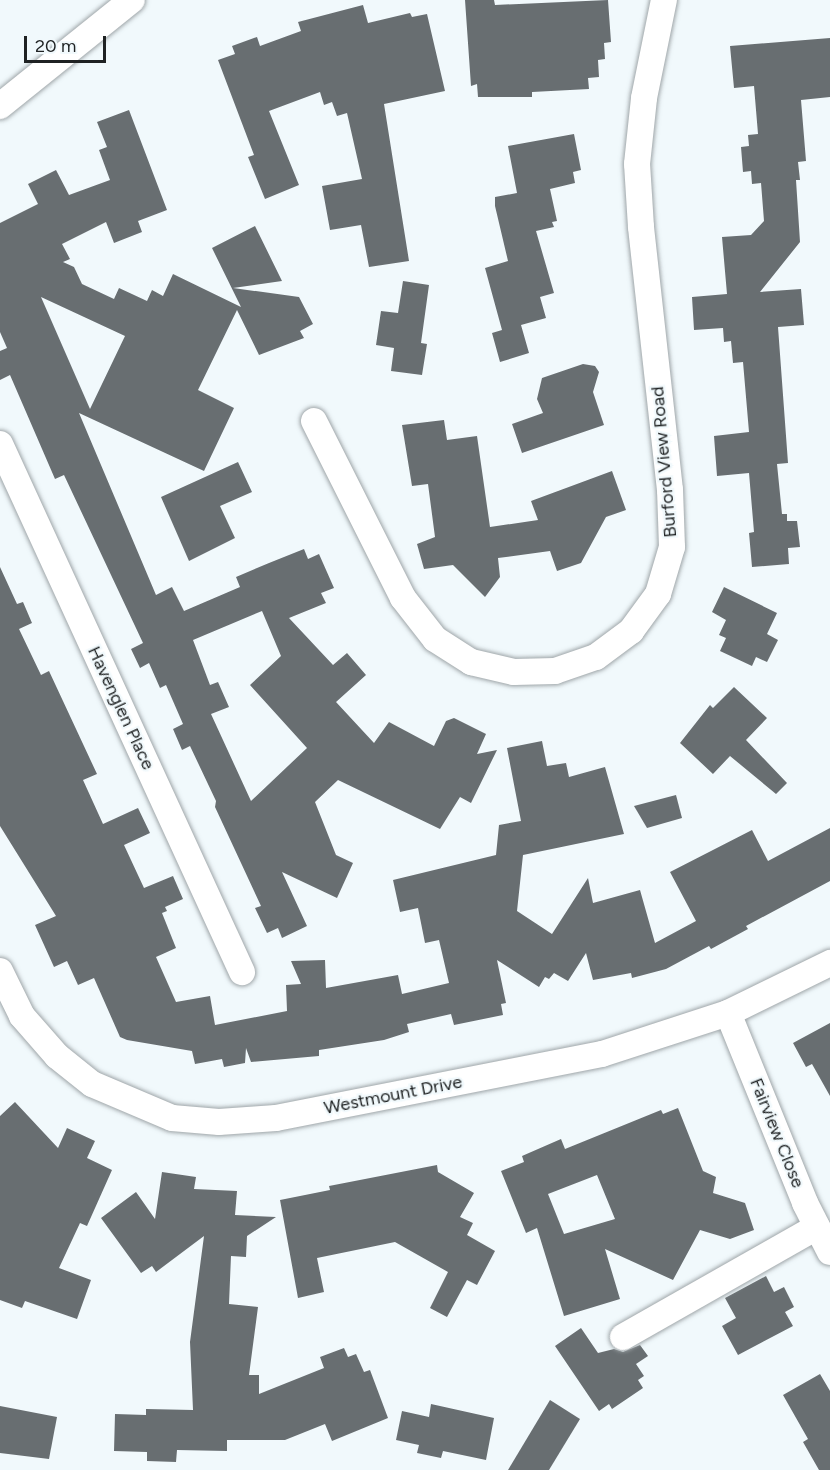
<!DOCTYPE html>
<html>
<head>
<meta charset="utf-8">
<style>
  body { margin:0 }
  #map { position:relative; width:830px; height:1470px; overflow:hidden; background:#f1f9fc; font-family:Figtree,sans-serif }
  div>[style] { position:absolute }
  .building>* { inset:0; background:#686e71 }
  .roads { filter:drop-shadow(0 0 2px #9fa6a9) drop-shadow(0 0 2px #9fa6a9) }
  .street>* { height:26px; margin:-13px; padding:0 13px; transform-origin:13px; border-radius:13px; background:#fff }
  span { translate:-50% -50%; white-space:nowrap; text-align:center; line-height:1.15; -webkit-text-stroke:4.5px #f1f9fc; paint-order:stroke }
  .street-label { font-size:18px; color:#1f2223 }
  .scale { position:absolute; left:24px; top:36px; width:82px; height:27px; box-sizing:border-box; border:3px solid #1f2223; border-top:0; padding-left:8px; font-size:18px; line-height:21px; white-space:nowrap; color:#1f2223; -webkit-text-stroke:4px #f1f9fc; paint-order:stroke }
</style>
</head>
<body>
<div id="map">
  <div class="building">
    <div style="clip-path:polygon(465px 0,494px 0,495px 5px,608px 0,611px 42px,604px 43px,605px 59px,598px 60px,599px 77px,588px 78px,589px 89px,532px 92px,532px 97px,478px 97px,477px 84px,471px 86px)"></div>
    <div style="clip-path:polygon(363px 5px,368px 23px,410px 13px,412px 17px,427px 14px,445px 91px,384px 104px,409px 261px,369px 267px,361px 225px,330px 230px,322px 186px,362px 179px,347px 113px,337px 116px,332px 102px,324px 105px,320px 92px,269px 111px,299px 185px,265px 199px,248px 157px,254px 155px,218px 60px,235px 54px,232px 46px,257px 37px,260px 46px,301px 31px,298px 22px)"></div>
    <div style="clip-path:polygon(830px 38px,830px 97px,801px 100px,806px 161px,798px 162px,800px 180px,796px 180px,800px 242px,760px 292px,801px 289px,804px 325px,778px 327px,788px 463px,777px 464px,782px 514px,787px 514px,787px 521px,797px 521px,800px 547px,788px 548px,789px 564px,752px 567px,749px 533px,754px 532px,749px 473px,717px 476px,714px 436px,749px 432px,743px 362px,733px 363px,731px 341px,724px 342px,723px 328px,694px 330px,692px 297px,727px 294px,722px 237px,751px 235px,764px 221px,761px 183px,752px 184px,751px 171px,743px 172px,741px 147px,749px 146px,748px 135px,758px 134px,754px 86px,734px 88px,730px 46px)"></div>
    <div style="clip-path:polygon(evenodd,129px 110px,167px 210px,138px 221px,142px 232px,114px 243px,106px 222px,62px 244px,70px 259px,63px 262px,74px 267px,82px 284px,114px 299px,119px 288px,147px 301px,152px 290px,163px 296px,173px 274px,241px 307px,212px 248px,255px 226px,282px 281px,233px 288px,299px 297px,313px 324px,300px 331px,304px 338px,259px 355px,237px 310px,198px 390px,234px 408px,204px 471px,79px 413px,156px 595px,172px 587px,184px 611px,240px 587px,236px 577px,269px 563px,304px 549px,308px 559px,319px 554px,334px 588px,321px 593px,326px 603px,289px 618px,333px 665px,347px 653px,366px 675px,336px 702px,374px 743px,389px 722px,434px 746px,446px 721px,454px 718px,486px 734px,477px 754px,497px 750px,471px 803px,460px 797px,440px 829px,338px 780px,315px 802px,336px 855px,353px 863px,337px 898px,282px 872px,307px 926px,282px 938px,278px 928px,267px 933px,255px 908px,261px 906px,215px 807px,216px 801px,190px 746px,182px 750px,173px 729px,183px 724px,166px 685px,160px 688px,149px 663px,140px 668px,131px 649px,143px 643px,64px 475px,55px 479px,10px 375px,0 380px,0 351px,7px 348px,0 332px,0 223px,38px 204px,28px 184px,56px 170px,69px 195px,110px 180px,99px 150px,107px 147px,97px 122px,129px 110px,41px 297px,125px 336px,90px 409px,41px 297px,129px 110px,262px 611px,281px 656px,250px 685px,307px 748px,251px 801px,211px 714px,229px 707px,218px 682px,210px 685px,193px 640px,262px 611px)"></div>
    <div style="clip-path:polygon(574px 134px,581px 170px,573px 172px,575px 183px,550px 189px,557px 221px,552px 222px,554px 227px,536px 231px,554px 293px,540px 297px,546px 318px,521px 325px,529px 353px,500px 362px,492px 333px,502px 330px,485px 268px,508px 261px,495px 206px,495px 197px,517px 193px,508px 146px)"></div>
    <div style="clip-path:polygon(403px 281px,429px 285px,421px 343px,427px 344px,422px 375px,391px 371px,394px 348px,376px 345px,381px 311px,398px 313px)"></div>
    <div style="clip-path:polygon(583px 364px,595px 366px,599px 372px,593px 392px,604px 425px,522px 453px,512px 424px,543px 413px,537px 399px,542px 378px)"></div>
    <div style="clip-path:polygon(444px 420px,447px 440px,477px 436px,490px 527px,538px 520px,531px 501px,612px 471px,626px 510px,606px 517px,581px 563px,557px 571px,550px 551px,498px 558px,500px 577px,485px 597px,453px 565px,424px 569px,417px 544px,435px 537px,428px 484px,412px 486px,402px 425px)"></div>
    <div style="clip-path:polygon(238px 462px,252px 492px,220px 506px,235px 538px,189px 561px,161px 497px)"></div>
    <div style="clip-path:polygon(0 567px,17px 604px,23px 602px,32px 623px,19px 629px,41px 675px,49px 671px,97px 774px,83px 780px,103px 824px,138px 808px,150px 833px,124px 845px,144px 888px,173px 876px,183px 899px,165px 907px,167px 911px,162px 913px,176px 948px,156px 957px,176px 1002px,210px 996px,215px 1025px,287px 1011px,286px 985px,301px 984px,291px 961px,325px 960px,326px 988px,398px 975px,402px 994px,449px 983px,439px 940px,425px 943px,418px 908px,400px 912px,393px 880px,496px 855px,499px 825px,521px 821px,507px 748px,542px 741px,547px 766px,566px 763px,569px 777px,605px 767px,624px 834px,523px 855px,517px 911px,552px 934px,588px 878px,593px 903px,640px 890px,655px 943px,696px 921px,670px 872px,752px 830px,768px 861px,830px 828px,830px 881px,746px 926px,748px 929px,711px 949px,709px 946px,666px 969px,632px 978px,631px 973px,593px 980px,586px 953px,568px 981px,554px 973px,549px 979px,545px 977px,539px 987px,497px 960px,506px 1003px,501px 1004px,503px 1015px,454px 1025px,451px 1014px,407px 1024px,409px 1032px,384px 1040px,319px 1050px,319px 1056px,251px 1062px,246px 1048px,245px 1063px,224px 1067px,222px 1059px,195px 1064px,192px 1051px,127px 1040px,120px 1037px,94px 978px,78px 985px,67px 961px,54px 967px,35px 925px,56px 916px,0 826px)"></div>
    <div style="clip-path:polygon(724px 587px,777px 613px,767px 634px,778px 640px,767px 662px,756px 657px,752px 666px,720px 651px,726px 638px,719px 635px,726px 620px,712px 612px)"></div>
    <div style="clip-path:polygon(734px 687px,767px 718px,746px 740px,787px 783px,776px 794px,730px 756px,713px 774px,680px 743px,710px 705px,713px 708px)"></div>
    <div style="clip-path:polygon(676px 795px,682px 818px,647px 828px,634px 806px)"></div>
    <div style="clip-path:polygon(830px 1023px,830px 1096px,812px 1064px,806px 1067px,793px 1043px)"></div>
    <div style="clip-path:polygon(15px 1102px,58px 1148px,67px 1128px,95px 1141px,87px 1158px,112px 1170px,87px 1226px,80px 1223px,59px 1268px,91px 1280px,77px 1319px,25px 1301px,22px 1308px,0 1300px,0 1116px)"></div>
    <div style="clip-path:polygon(evenodd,678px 1108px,703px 1171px,716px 1177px,713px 1193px,745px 1203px,754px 1230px,730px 1239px,700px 1230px,673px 1280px,605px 1249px,620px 1299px,564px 1316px,537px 1228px,526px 1233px,501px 1171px,524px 1162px,522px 1156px,561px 1139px,565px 1149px,661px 1110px,663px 1114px,678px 1108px,597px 1175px,615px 1219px,564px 1234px,548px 1194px,597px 1175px)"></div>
    <div style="clip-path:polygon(437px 1165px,438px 1172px,474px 1193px,460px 1217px,473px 1223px,467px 1235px,495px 1251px,477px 1285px,467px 1280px,447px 1317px,430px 1308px,448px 1272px,395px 1242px,317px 1258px,324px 1292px,298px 1298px,280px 1200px,330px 1190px,329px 1186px)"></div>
    <div style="clip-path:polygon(162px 1172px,196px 1177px,194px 1189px,237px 1191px,235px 1215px,276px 1217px,247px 1236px,246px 1257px,231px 1256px,229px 1304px,258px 1307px,249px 1375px,259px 1375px,259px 1394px,324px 1368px,320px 1357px,344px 1348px,348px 1357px,356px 1354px,364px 1372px,370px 1370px,388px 1418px,332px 1441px,325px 1424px,285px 1440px,227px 1440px,227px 1451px,177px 1450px,176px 1462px,147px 1461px,147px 1452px,114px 1451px,115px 1414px,146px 1415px,146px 1409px,193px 1410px,190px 1342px,204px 1236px,156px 1272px,152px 1266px,141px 1273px,101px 1218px,136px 1192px,155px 1219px)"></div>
    <div style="clip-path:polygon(766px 1276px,774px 1292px,784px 1287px,794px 1307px,785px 1312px,793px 1326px,738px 1355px,722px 1326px,736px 1318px,725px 1298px)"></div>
    <div style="clip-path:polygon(581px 1328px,598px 1353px,614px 1349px,623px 1352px,640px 1345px,648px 1356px,636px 1364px,644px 1376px,638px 1380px,643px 1388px,612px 1409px,609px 1404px,599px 1411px,555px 1346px)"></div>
    <div style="clip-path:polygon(820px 1374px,830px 1391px,830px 1470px,819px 1470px,803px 1442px,808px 1439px,783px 1395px)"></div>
    <div style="clip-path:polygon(550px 1400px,580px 1419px,549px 1470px,508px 1470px)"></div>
    <div style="clip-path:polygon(431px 1404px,494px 1418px,486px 1460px,443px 1451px,441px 1458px,417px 1453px,419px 1445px,396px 1440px,402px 1411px,429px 1417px)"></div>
    <div style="clip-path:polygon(0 1406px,57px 1417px,49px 1459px,0 1453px)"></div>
  </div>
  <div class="roads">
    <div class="street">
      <div style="left:0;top:106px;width:169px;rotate:-38.8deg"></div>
      <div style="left:314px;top:421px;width:198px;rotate:63.3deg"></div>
      <div style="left:403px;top:598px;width:52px;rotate:52deg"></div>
      <div style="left:435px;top:639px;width:43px;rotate:32.6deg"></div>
      <div style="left:471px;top:662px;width:44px;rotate:13.1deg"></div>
      <div style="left:514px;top:672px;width:41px;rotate:-1.4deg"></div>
      <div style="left:555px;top:671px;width:43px;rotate:-18.9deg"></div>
      <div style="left:596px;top:657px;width:44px;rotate:-36.6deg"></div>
      <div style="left:631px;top:631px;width:46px;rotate:-53.9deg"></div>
      <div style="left:658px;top:594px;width:49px;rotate:-73.4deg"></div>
      <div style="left:672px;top:547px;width:57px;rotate:-92deg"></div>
      <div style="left:670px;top:490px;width:265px;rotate:-96.3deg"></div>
      <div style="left:641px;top:227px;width:63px;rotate:-93.6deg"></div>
      <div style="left:637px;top:164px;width:66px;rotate:-83.9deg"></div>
      <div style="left:644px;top:98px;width:100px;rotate:-78.5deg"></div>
      <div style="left:0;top:444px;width:581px;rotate:65.38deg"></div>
      <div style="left:0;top:971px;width:50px;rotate:63.9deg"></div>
      <div style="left:22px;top:1016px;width:53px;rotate:48.8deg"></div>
      <div style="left:57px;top:1056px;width:45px;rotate:38.7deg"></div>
      <div style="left:92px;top:1084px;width:87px;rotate:23deg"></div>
      <div style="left:172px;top:1118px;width:47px;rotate:4.9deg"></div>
      <div style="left:219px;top:1122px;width:57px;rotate:-4deg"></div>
      <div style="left:276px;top:1118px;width:332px;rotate:-11.1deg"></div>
      <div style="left:602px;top:1054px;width:133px;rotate:-18deg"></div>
      <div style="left:728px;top:1013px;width:114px;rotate:-26.1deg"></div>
      <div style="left:728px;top:1013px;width:205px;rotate:67.9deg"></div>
      <div style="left:805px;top:1203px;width:55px;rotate:63deg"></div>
      <div style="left:623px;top:1337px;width:223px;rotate:-29.6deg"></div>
    </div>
  </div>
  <div class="street-label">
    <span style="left:664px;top:462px;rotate:-95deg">Burford View Road</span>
    <span style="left:121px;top:708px;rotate:65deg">Havenglen Place</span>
    <span style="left:393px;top:1095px;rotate:-11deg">Westmount Drive</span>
    <span style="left:777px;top:1133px;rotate:68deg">Fairview Close</span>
  </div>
  <div class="scale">20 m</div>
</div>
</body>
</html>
